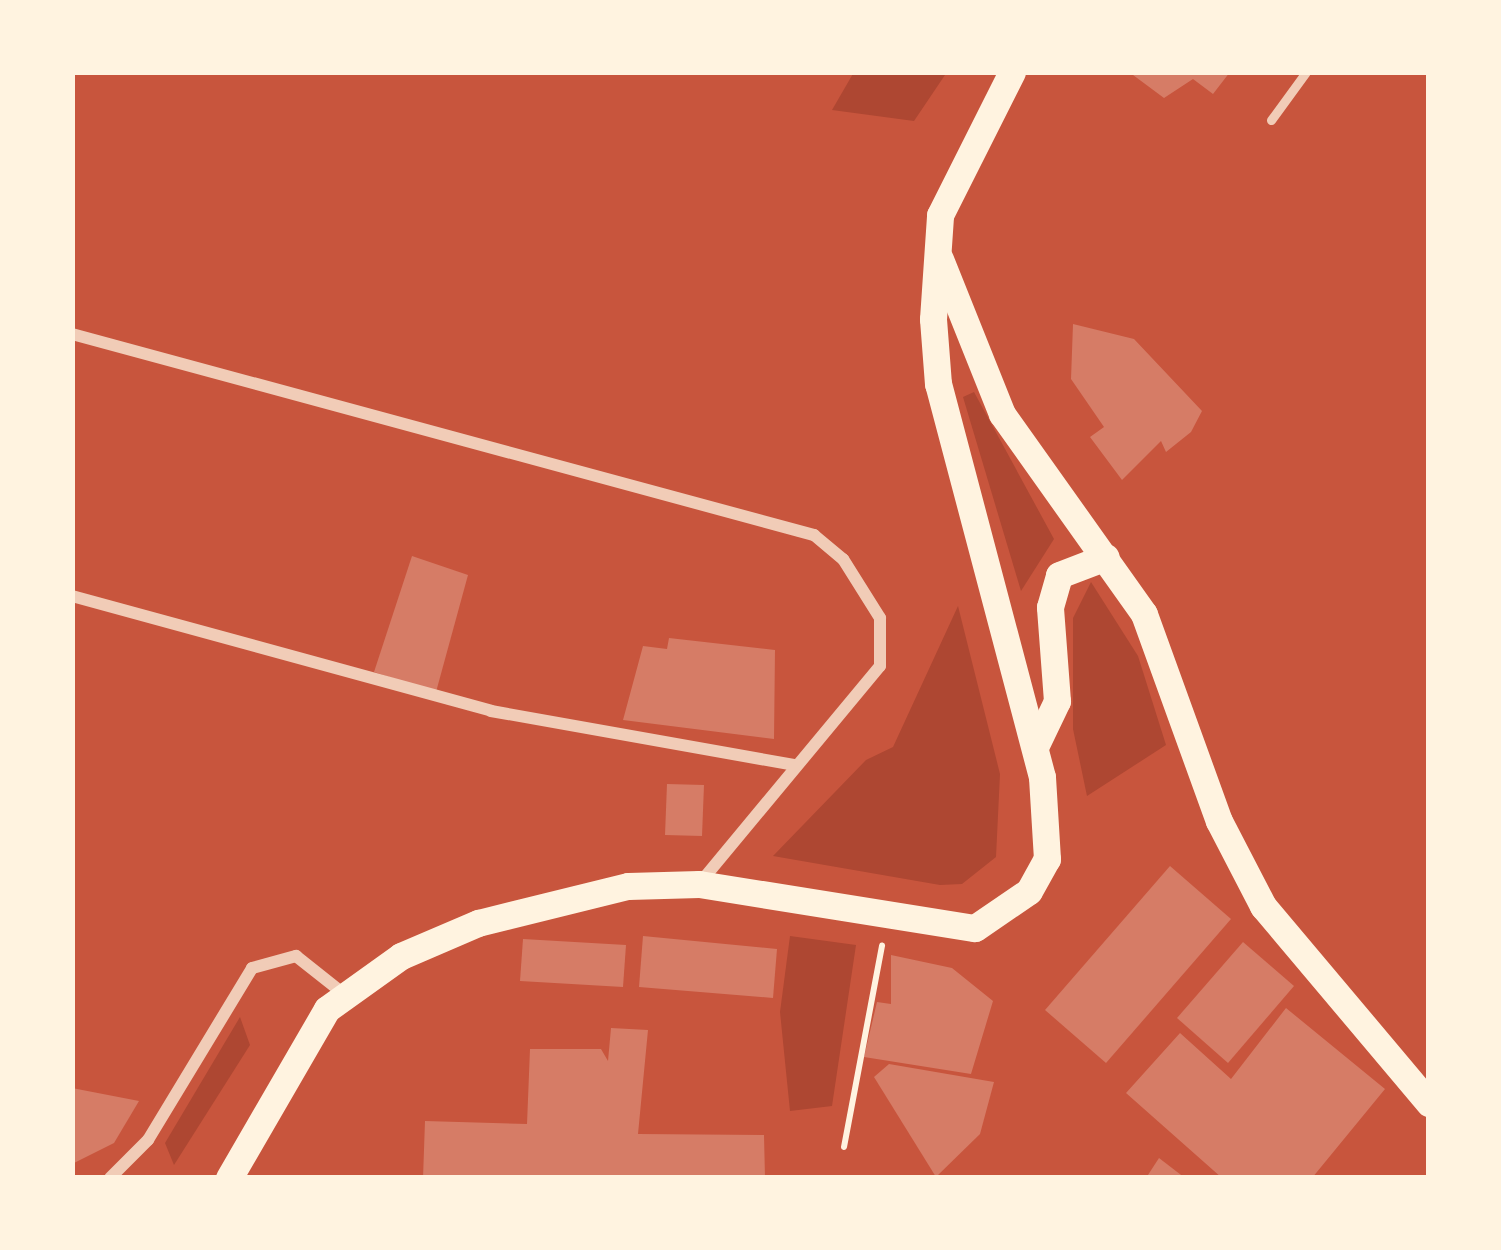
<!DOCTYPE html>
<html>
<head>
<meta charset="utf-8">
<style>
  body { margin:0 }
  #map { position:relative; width:1501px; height:1250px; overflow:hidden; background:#c8553d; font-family:Montserrat,sans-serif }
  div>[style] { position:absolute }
  .green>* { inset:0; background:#ae4732 }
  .building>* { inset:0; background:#d67c66 }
  .path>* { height:6px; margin:-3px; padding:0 3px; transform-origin:3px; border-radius:3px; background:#fff3e0 }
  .service>* { height:9px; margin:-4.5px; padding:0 4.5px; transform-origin:4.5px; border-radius:4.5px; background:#f1ccb7 }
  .minor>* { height:12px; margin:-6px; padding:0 6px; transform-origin:6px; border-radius:6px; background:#f1ccb7 }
  .primary>* { height:27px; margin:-13.5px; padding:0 13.5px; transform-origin:13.5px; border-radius:13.5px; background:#fff3e0 }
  span { translate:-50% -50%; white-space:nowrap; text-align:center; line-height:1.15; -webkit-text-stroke:9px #fff3e0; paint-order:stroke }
  .frame { position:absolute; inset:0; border:75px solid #fff3e0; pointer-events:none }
</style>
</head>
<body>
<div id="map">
  <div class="green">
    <div style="clip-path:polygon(854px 72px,947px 72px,914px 121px,832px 110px)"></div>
    <div style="clip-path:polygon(974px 392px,1054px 539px,1021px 591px,963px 397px)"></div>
    <div style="clip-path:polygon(1091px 582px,1138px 656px,1166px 745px,1087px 796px,1073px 729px,1073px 618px)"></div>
    <div style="clip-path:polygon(958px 606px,1000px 774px,996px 857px,962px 884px,940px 885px,773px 856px,866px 760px,893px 747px)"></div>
    <div style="clip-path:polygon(790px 936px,856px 945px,832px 1106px,790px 1111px,780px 1012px)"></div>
    <div style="clip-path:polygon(240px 1017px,250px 1045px,174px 1165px,165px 1143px)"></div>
  </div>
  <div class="building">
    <div style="clip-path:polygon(1129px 72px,1230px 72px,1213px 94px,1193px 79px,1164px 98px)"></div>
    <div style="clip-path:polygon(1073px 324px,1134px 339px,1202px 411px,1191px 432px,1166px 452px,1161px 441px,1122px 480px,1090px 437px,1104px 427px,1071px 379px)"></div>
    <div style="clip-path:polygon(412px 556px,468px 575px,436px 692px,374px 672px)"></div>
    <div style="clip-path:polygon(669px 638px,775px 650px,774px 739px,623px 720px,643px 646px,667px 649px)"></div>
    <div style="clip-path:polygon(667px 784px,704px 785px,702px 836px,665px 835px)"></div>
    <div style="clip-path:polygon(1170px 866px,1231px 919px,1106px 1063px,1045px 1010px)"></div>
    <div style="clip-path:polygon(643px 936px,777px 949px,773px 998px,639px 987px)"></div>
    <div style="clip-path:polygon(523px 939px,626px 945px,623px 987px,520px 981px)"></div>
    <div style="clip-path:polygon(1243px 942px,1294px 986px,1228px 1063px,1177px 1018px)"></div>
    <div style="clip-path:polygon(891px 955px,952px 968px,993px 1001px,971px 1074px,864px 1057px,877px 1002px,891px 1004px)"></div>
    <div style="clip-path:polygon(1286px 1008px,1385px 1089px,1312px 1178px,1222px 1178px,1126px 1093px,1180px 1033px,1231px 1079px)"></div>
    <div style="clip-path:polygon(611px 1028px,648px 1030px,638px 1134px,764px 1135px,765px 1178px,423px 1178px,425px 1121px,527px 1124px,530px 1049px,601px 1049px,608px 1061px)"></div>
    <div style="clip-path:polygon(889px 1064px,994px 1082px,980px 1134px,936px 1177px,874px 1077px)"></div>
    <div style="clip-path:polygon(72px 1088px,139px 1101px,114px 1143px,72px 1164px)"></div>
    <div style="clip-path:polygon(1159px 1158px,1185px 1178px,1146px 1178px)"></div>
  </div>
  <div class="path">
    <div style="left:844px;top:1147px;width:205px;rotate:-79.3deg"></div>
  </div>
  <div class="service">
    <div style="left:1271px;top:120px;width:59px;rotate:-53.9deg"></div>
  </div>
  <div class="minor">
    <div style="left:72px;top:334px;width:769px;rotate:15.16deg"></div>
    <div style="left:814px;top:535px;width:38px;rotate:40deg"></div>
    <div style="left:843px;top:559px;width:70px;rotate:57.9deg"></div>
    <div style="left:880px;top:618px;width:48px;rotate:90deg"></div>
    <div style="left:880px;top:666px;width:283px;rotate:129.7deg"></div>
    <div style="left:72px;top:596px;width:434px;rotate:15.3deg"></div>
    <div style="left:491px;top:711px;width:309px;rotate:10.1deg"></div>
    <div style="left:110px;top:1178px;width:54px;rotate:-45deg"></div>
    <div style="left:148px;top:1140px;width:201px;rotate:-58.8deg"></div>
    <div style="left:252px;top:968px;width:46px;rotate:-15.3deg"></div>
    <div style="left:296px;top:956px;width:61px;rotate:38.4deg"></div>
  </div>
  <div class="primary">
    <div style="left:940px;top:259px;width:167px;rotate:68.2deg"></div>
    <div style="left:1002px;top:414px;width:245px;rotate:54.6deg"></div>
    <div style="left:1144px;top:614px;width:220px;rotate:70.1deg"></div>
    <div style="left:1219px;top:821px;width:96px;rotate:62.6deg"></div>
    <div style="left:1263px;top:906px;width:258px;rotate:49.9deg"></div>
    <div style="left:1035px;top:747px;width:51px;rotate:-64.4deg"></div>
    <div style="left:1057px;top:701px;width:94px;rotate:-94.3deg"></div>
    <div style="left:1050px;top:607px;width:33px;rotate:-74deg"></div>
    <div style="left:1059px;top:575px;width:50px;rotate:-21deg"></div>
    <div style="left:229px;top:1178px;width:195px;rotate:-59.9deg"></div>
    <div style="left:327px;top:1009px;width:91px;rotate:-35.6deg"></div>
    <div style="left:401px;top:956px;width:84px;rotate:-23.2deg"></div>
    <div style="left:478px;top:923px;width:154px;rotate:-13.9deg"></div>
    <div style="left:628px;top:886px;width:71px;rotate:-1.6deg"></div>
    <div style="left:699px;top:884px;width:279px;rotate:9.1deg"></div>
    <div style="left:975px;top:928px;width:65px;rotate:-34.4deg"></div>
    <div style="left:1029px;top:891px;width:37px;rotate:-61deg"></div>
    <div style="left:1047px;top:859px;width:82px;rotate:-93.5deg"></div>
    <div style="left:1042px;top:777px;width:407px;rotate:-104.8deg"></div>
    <div style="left:938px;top:384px;width:65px;rotate:-94.4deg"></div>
    <div style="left:933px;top:319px;width:104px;rotate:-86.1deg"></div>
    <div style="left:940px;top:215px;width:160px;rotate:-63.3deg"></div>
  </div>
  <div class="frame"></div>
</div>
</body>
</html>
